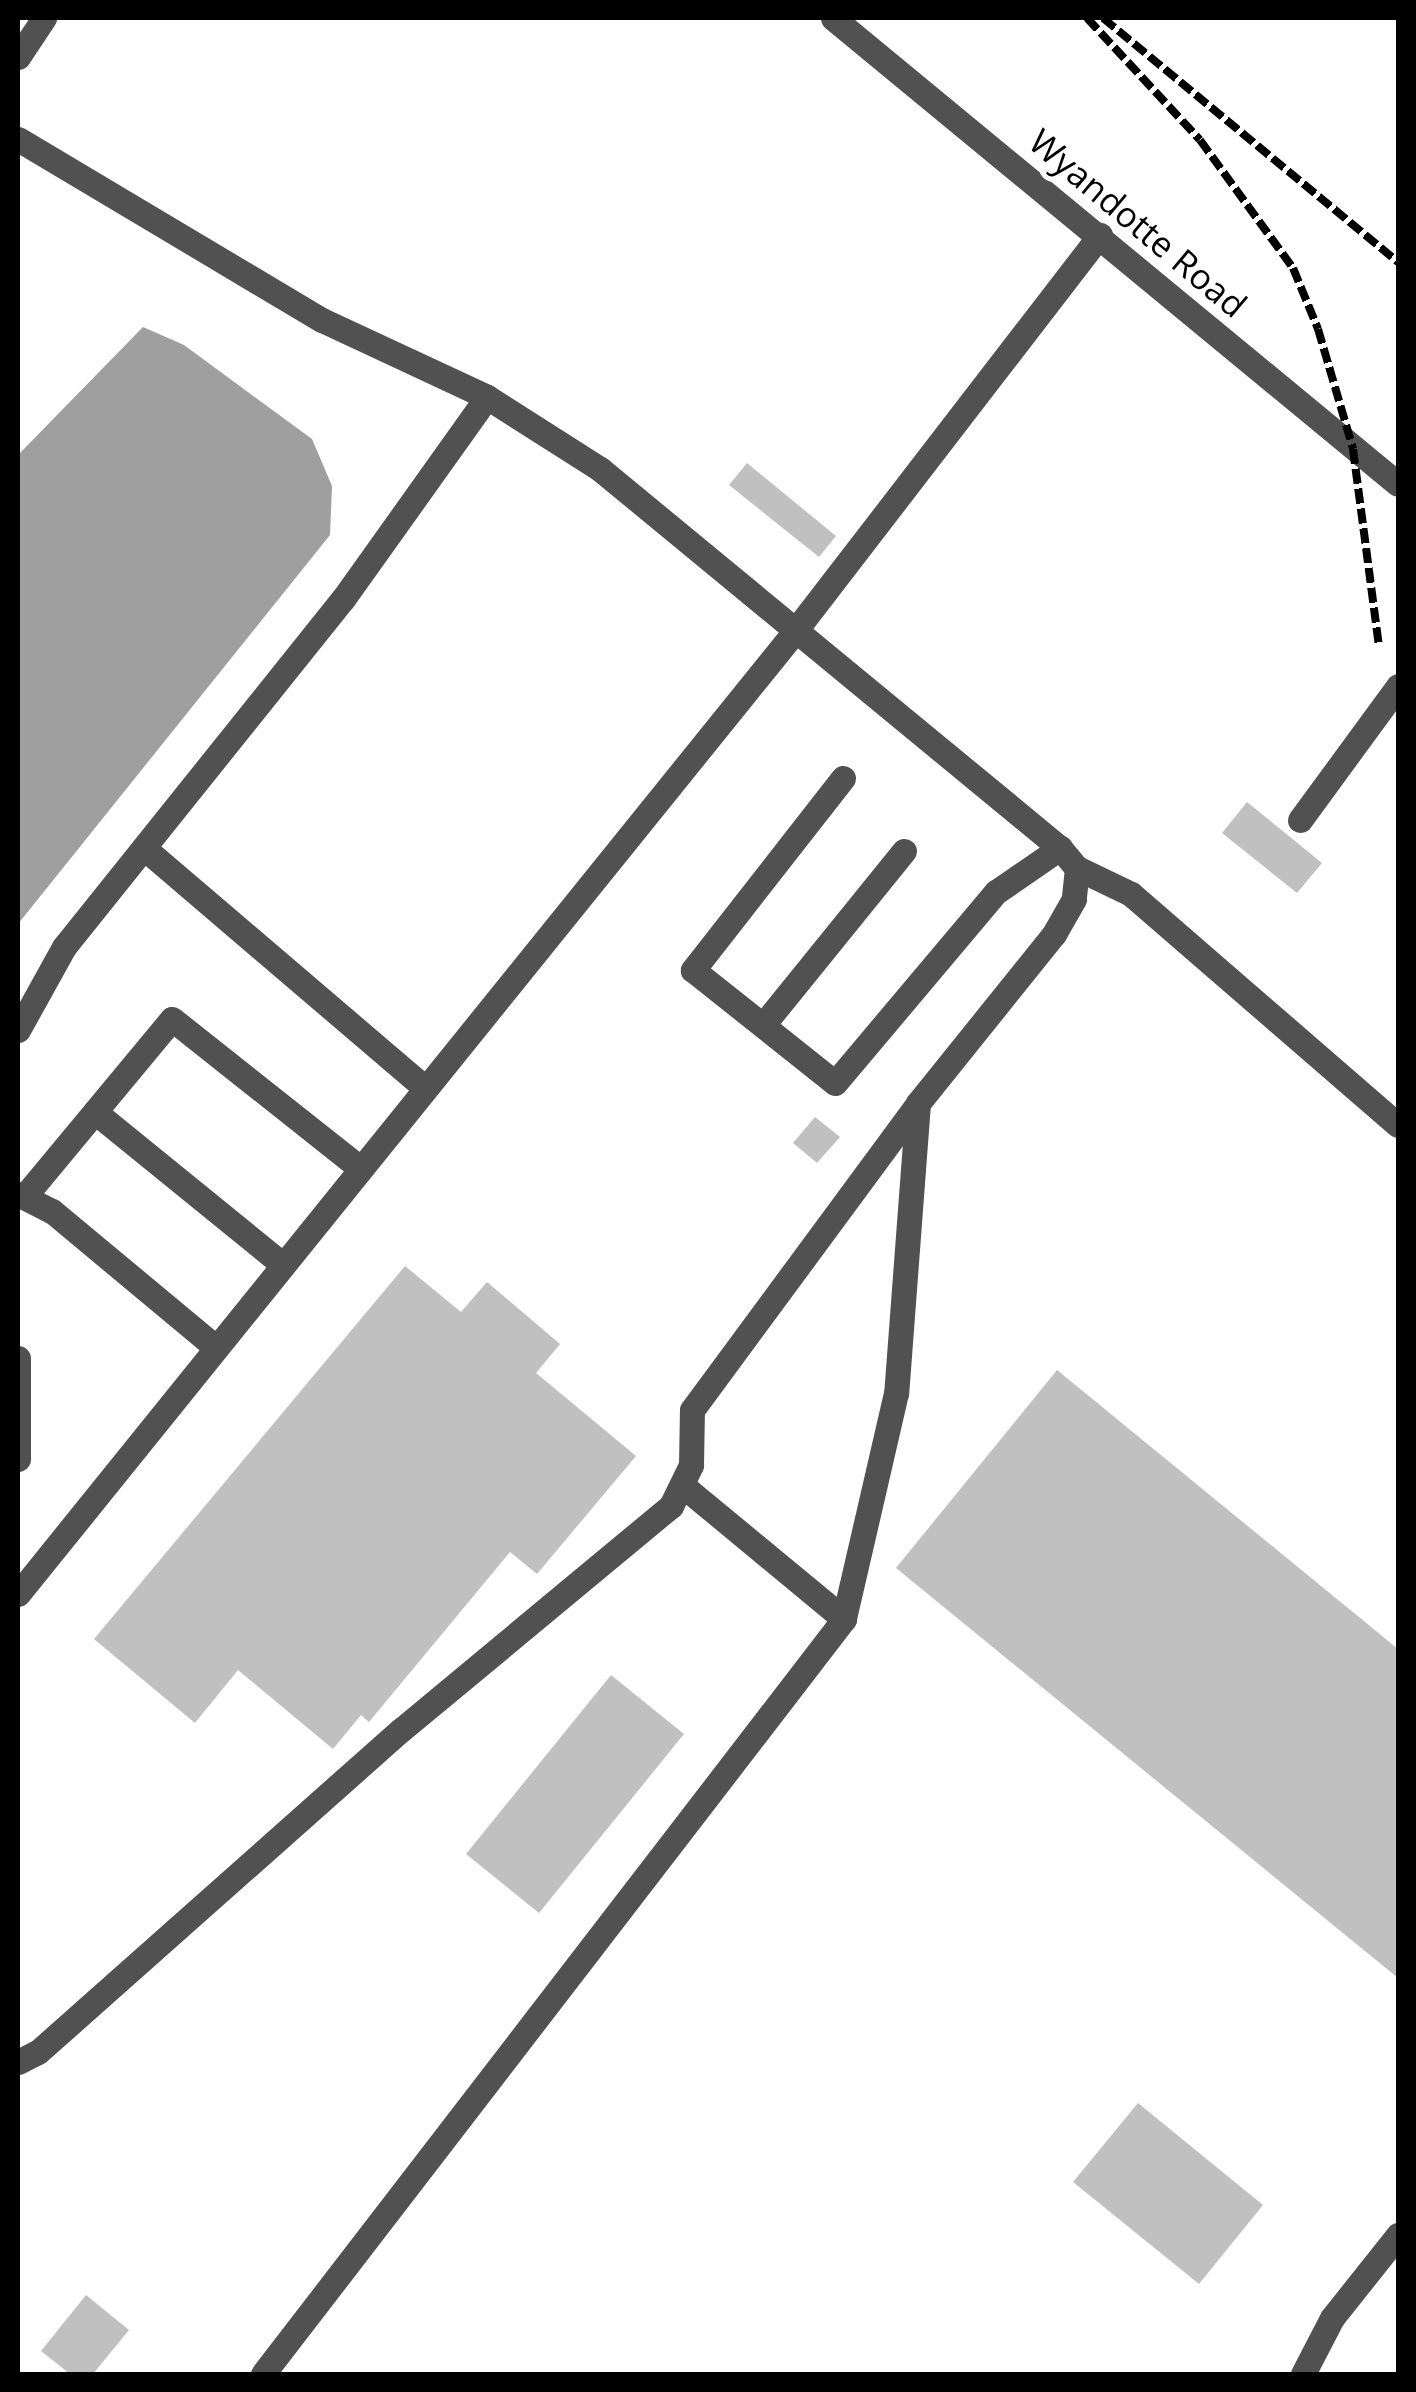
<!DOCTYPE html>
<html>
<head>
<meta charset="utf-8">
<style>
  body { margin:0 }
  #map { position:relative; width:1416px; height:2392px; overflow:hidden; background:#fff; font-family:"Open Sans",sans-serif }
  div>[style] { position:absolute }
  .water>* { inset:0; background:#9f9f9f }
  .building>* { inset:0; background:#c0c0c0 }
  .minor>* { height:25px; margin:-12.5px; padding:0 12.5px; transform-origin:12.5px; border-radius:12.5px; background:#515151 }
  .rail>* { height:8px; margin-top:-4px; transform-origin:0; background:repeating-linear-gradient(90deg,#000 0 15px,transparent 0 20px) }
  span { translate:-50% -50%; white-space:nowrap; text-align:center; line-height:1.15; -webkit-text-stroke:10px #fff; paint-order:stroke }
  .street-label { font-size:35px; color:#000 }
  .frame { position:absolute; inset:0; border:20px solid #000; pointer-events:none }
</style>
</head>
<body>
<div id="map">
  <div class="water">
    <div style="clip-path:polygon(143px 327px,184px 345px,312px 439px,332px 486px,330px 535px,18px 924px,18px 455px)"></div>
  </div>
  <div class="building">
    <div style="clip-path:polygon(747px 463px,836px 536px,819px 557px,729px 485px)"></div>
    <div style="clip-path:polygon(1247px 802px,1322px 863px,1297px 893px,1222px 833px)"></div>
    <div style="clip-path:polygon(815px 1117px,840px 1137px,817px 1163px,793px 1143px)"></div>
    <div style="clip-path:polygon(405px 1266px,461px 1312px,487px 1282px,560px 1344px,536px 1373px,636px 1456px,537px 1574px,510px 1552px,369px 1722px,361px 1715px,333px 1749px,238px 1670px,195px 1723px,94px 1639px)"></div>
    <div style="clip-path:polygon(1057px 1370px,1398px 1649px,1398px 1978px,896px 1568px)"></div>
    <div style="clip-path:polygon(611px 1675px,684px 1734px,539px 1913px,466px 1854px)"></div>
    <div style="clip-path:polygon(1138px 2103px,1263px 2205px,1199px 2284px,1073px 2182px)"></div>
    <div style="clip-path:polygon(86px 2295px,129px 2330px,93px 2374px,70px 2374px,41px 2351px)"></div>
  </div>
  <div class="minor">
    <div style="left:833px;top:18px;width:732px;rotate:39.52deg"></div>
    <div style="left:18px;top:57px;width:47px;rotate:-56.3deg"></div>
    <div style="left:18px;top:139px;width:354px;rotate:30.8deg"></div>
    <div style="left:322px;top:320px;width:182px;rotate:25deg"></div>
    <div style="left:487px;top:397px;width:134px;rotate:32.5deg"></div>
    <div style="left:600px;top:469px;width:596px;rotate:39.49deg"></div>
    <div style="left:1060px;top:848px;width:26px;rotate:50deg"></div>
    <div style="left:1077px;top:868px;width:31px;rotate:96deg"></div>
    <div style="left:1074px;top:899px;width:40px;rotate:119.7deg"></div>
    <div style="left:1054px;top:934px;width:217px;rotate:128.8deg"></div>
    <div style="left:918px;top:1103px;width:291px;rotate:94.3deg"></div>
    <div style="left:896px;top:1393px;width:232px;rotate:103deg"></div>
    <div style="left:843px;top:778px;width:244px;rotate:128deg"></div>
    <div style="left:693px;top:970px;width:181px;rotate:38.5deg"></div>
    <div style="left:835px;top:1083px;width:250px;rotate:-49.9deg"></div>
    <div style="left:996px;top:892px;width:78px;rotate:-34.5deg"></div>
    <div style="left:1300px;top:820px;width:166px;rotate:-53.8deg"></div>
    <div style="left:144px;top:848px;width:368px;rotate:40.5deg"></div>
    <div style="left:1077px;top:868px;width:60px;rotate:25.7deg"></div>
    <div style="left:1131px;top:894px;width:353px;rotate:40.9deg"></div>
    <div style="left:763px;top:1025px;width:224px;rotate:-51deg"></div>
    <div style="left:18px;top:1030px;width:95px;rotate:-61deg"></div>
    <div style="left:64px;top:947px;width:446px;rotate:-51.3deg"></div>
    <div style="left:343px;top:599px;width:248px;rotate:-54.5deg"></div>
    <div style="left:95px;top:1112px;width:241px;rotate:39.1deg"></div>
    <div style="left:18px;top:1194px;width:38px;rotate:27deg"></div>
    <div style="left:52px;top:1211px;width:212px;rotate:39.8deg"></div>
    <div style="left:24px;top:1197px;width:231px;rotate:-50.3deg"></div>
    <div style="left:172px;top:1019px;width:238px;rotate:38.4deg"></div>
    <div style="left:18px;top:1358px;width:101px;rotate:90deg"></div>
    <div style="left:18px;top:1594px;width:1237px;rotate:-51.1deg"></div>
    <div style="left:795px;top:631px;width:500px;rotate:-52.4deg"></div>
    <div style="left:18px;top:2062px;width:22px;rotate:-27deg"></div>
    <div style="left:38px;top:2052px;width:485px;rotate:-41.6deg"></div>
    <div style="left:401px;top:1730px;width:351px;rotate:-39.7deg"></div>
    <div style="left:671px;top:1506px;width:46px;rotate:-64deg"></div>
    <div style="left:691px;top:1465px;width:55px;rotate:-89deg"></div>
    <div style="left:692px;top:1410px;width:381px;rotate:-53.6deg"></div>
    <div style="left:263px;top:2374px;width:953px;rotate:-52.42deg"></div>
    <div style="left:844px;top:1619px;width:209px;rotate:-140.4deg"></div>
    <div style="left:1303px;top:2374px;width:63px;rotate:-62.6deg"></div>
    <div style="left:1332px;top:2318px;width:106px;rotate:-51.5deg"></div>
  </div>
  <div class="rail">
    <div style="left:1087px;top:18px;width:166px;rotate:47.2deg"></div>
    <div style="left:1200px;top:140px;width:158px;rotate:54deg"></div>
    <div style="left:1293px;top:268px;width:66px;rotate:67.7deg"></div>
    <div style="left:1318px;top:329px;width:125px;rotate:73.7deg"></div>
    <div style="left:1353px;top:449px;width:199px;rotate:82.5deg"></div>
    <div style="left:1103px;top:18px;width:383px;rotate:39.6deg"></div>
  </div>
  <div class="street-label">
    <span style="left:1138px;top:223px;rotate:40deg">Wyandotte Road</span>
  </div>
  <div class="frame"></div>
</div>
</body>
</html>
